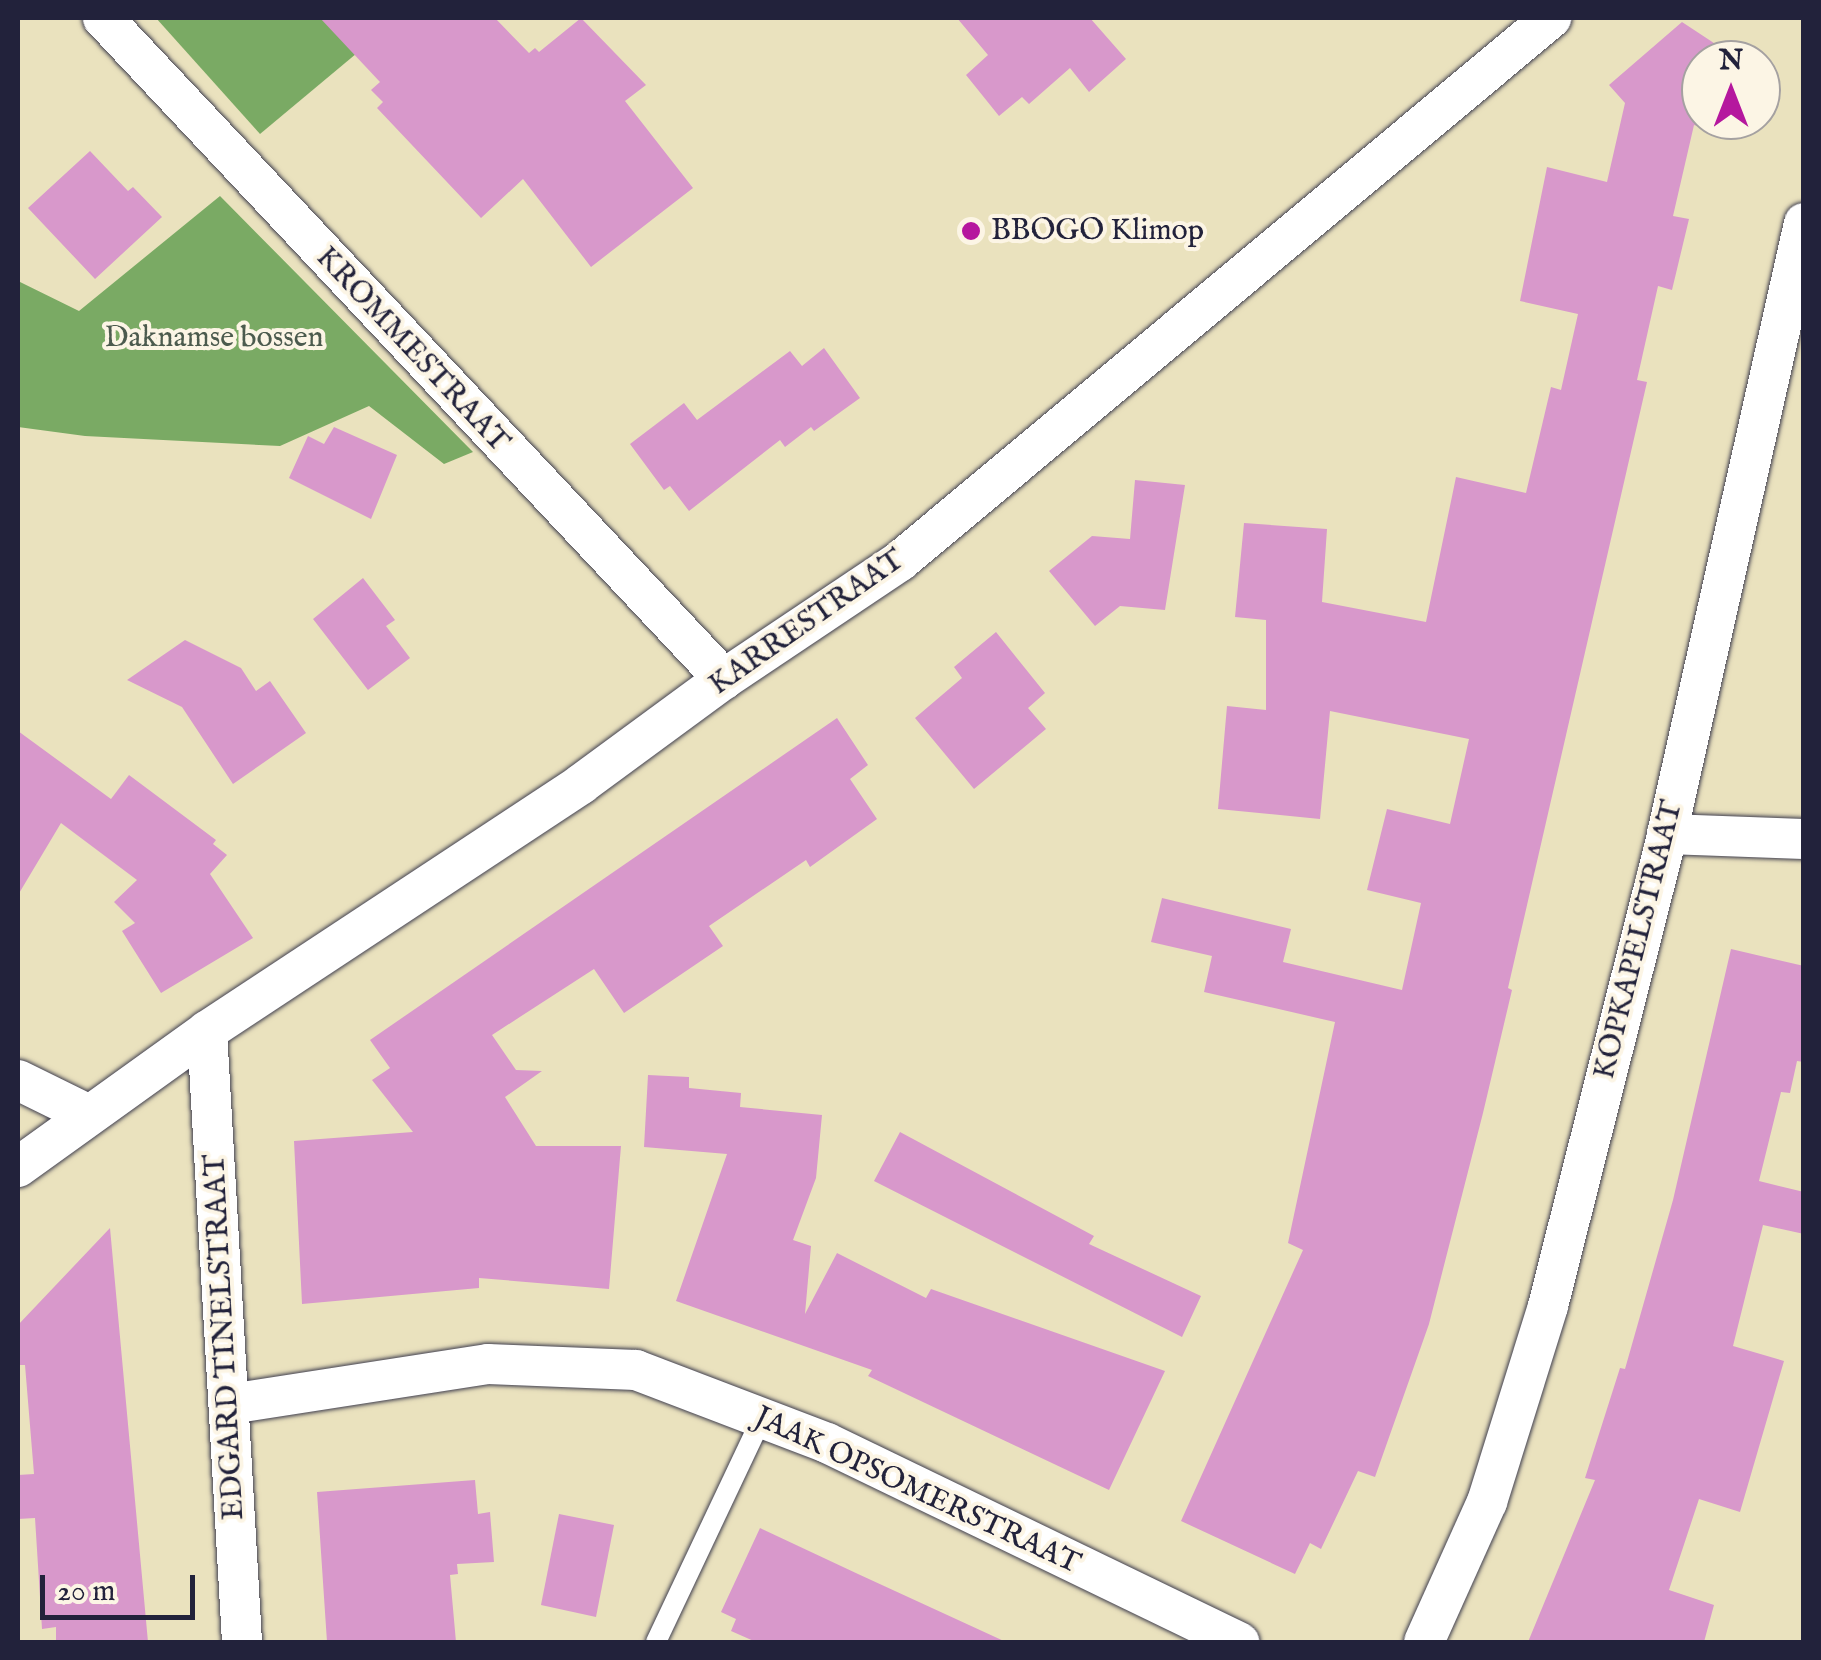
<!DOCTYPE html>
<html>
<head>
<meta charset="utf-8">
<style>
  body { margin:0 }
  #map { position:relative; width:1821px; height:1660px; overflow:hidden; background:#eae2be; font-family:"IM FELL English",serif }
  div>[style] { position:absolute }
  .forest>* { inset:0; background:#7aaa64 }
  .building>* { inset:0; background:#d898cb }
  .roads { filter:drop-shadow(0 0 2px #403f4f) drop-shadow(0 0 2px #403f4f) }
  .lane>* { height:20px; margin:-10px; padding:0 10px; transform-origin:10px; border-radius:10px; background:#fff }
  .street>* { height:40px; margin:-20px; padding:0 20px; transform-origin:20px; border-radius:20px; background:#fff }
  .dots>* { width:28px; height:28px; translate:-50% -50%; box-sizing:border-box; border:5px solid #fcf5e5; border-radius:50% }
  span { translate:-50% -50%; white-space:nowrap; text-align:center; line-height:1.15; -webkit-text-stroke:8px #fcf5e5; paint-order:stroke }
  .poi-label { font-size:30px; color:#22223b }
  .left { translate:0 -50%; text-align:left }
  .park-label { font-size:30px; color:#4c5b4e }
  .street-label { font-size:30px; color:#22223b }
  .frame { position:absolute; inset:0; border:20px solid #22223b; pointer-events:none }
  .north { position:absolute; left:1681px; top:40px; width:100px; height:100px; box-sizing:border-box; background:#fcf5e5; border:2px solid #a5a1a1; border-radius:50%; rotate:0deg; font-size:28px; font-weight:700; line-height:40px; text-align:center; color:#22223b }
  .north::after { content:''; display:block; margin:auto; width:35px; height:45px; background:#b5179e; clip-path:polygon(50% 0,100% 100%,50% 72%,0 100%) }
  .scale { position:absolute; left:40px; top:1575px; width:155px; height:45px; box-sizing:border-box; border:5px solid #22223b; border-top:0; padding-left:12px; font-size:30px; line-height:35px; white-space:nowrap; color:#22223b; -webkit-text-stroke:8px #fcf5e5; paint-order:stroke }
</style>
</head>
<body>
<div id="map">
  <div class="forest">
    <div style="clip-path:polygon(156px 18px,399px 18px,260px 134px)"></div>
    <div style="clip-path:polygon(220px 196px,473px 452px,444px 464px,369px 406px,280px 446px,85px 436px,18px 427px,18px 281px,79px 311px)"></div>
  </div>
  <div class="building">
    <div style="clip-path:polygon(320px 18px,495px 18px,529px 53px,535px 48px,539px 52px,581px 18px,646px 85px,625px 101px,693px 188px,591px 267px,523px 179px,481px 218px,377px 108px,383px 102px,371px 90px,380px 82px)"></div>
    <div style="clip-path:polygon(957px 18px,1090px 18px,1126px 59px,1089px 92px,1070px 68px,1029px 104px,1022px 97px,999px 116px,966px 75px,988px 55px)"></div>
    <div style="clip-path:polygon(1682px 22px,1723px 49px,1721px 60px,1701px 60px,1701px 120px,1707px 120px,1705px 128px,1694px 125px,1673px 216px,1689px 219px,1672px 290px,1658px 286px,1637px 380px,1647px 382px,1508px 988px,1512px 990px,1483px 1113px,1429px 1324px,1375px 1477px,1358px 1471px,1321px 1549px,1310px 1543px,1295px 1574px,1181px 1521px,1303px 1250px,1288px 1243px,1335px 1022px,1204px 992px,1212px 956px,1151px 942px,1162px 898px,1291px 929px,1283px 962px,1402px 990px,1421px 903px,1367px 890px,1387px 809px,1450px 824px,1469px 739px,1330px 711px,1320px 819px,1218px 809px,1227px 706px,1266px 710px,1266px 620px,1235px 617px,1244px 523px,1327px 529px,1322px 602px,1426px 622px,1456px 477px,1526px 493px,1551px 387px,1561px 390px,1578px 314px,1520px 301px,1547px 167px,1607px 182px,1625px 103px,1609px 85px)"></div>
    <div style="clip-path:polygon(90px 151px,128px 191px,133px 187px,162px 217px,95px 279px,28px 208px)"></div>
    <div style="clip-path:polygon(824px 348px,860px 398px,814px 431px,811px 427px,785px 447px,780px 440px,689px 511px,670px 486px,664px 490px,630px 444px,684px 403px,697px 420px,790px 351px,802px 366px)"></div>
    <div style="clip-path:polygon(334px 427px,397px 455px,371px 519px,289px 478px,308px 436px,324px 444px)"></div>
    <div style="clip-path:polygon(1135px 480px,1185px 485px,1165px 610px,1120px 606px,1095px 626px,1049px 571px,1092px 536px,1130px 539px)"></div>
    <div style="clip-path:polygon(363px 578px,395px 620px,386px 626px,410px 658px,368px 690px,313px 619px)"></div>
    <div style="clip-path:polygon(996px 632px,1045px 693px,1028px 708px,1046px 729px,974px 789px,915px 718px,962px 678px,954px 667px)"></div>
    <div style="clip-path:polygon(185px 640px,241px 668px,256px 691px,270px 681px,306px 733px,233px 784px,182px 707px,127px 680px)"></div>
    <div style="clip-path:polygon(837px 718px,868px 765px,850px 779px,877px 819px,810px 867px,806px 860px,709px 926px,723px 946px,624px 1013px,594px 969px,492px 1035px,516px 1070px,542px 1071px,505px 1097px,536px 1146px,621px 1146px,609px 1289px,479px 1278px,479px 1288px,302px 1304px,294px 1141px,413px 1132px,372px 1080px,390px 1068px,370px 1040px)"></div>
    <div style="clip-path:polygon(18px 731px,111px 799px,129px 775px,216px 840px,213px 844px,227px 855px,210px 874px,253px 938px,161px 993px,122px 931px,135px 923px,114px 902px,137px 880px,61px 823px,18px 895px)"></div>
    <div style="clip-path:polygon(1731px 949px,1804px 966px,1804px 1062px,1797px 1061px,1790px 1093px,1781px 1092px,1759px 1181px,1804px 1192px,1804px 1234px,1763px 1225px,1733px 1346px,1784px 1361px,1740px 1512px,1699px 1499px,1669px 1590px,1714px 1605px,1704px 1642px,1528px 1642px,1595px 1480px,1585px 1478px,1620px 1368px,1625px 1369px,1673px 1200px)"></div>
    <div style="clip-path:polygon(648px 1075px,689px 1077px,689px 1088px,741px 1093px,740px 1107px,822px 1115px,816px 1178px,793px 1240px,811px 1246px,805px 1314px,837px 1253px,926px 1298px,931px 1289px,1165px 1371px,1109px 1490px,868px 1376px,872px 1370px,676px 1301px,727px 1154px,644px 1147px)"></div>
    <div style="clip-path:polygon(900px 1132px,1094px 1236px,1089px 1244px,1201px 1296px,1182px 1337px,874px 1181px)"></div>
    <div style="clip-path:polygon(110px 1228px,148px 1642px,56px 1642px,56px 1627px,42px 1629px,35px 1518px,18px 1519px,18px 1475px,34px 1474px,25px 1365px,18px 1365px,18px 1325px)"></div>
    <div style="clip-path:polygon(475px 1480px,478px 1514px,490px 1512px,494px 1562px,457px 1564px,458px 1574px,450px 1575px,456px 1642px,327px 1642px,317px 1492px)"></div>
    <div style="clip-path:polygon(559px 1514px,614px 1525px,596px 1617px,541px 1605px)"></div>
    <div style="clip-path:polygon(760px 1528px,858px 1574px,1006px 1642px,756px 1642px,731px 1631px,736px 1619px,721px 1612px)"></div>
  </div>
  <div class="roads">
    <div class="lane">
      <div style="left:656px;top:1642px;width:248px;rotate:-64.7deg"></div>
    </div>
    <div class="street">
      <div style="left:103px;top:18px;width:907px;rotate:46.79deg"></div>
      <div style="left:1667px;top:834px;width:137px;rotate:2.1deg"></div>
      <div style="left:207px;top:1031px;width:612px;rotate:86.72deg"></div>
      <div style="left:18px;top:1080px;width:77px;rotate:26.2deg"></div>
      <div style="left:18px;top:1167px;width:233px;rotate:-35.7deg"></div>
      <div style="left:207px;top:1031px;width:448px;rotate:-33.4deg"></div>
      <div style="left:581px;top:784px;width:177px;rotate:-36.3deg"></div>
      <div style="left:724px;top:679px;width:212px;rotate:-33.8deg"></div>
      <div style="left:900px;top:561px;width:848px;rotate:-39.83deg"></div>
      <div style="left:230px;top:1404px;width:261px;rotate:-8.8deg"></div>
      <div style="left:488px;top:1364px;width:148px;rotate:2.3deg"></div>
      <div style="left:636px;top:1370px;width:204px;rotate:20.9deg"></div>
      <div style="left:827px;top:1443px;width:458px;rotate:25.8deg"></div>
      <div style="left:1424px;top:1642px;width:154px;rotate:-65.8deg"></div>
      <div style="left:1487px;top:1502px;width:205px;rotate:-72.7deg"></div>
      <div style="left:1548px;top:1306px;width:487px;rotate:-75.8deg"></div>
      <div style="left:1667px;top:834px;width:626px;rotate:-77.36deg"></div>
    </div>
  </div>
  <div class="dots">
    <div style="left:971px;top:231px;background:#b5179e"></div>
  </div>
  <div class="poi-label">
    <span class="left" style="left:991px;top:231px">BBOGO Klimop</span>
  </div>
  <div class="park-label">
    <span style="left:214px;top:338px">Daknamse bossen</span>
  </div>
  <div class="street-label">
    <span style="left:412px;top:350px;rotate:47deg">KROMMESTRAAT</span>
    <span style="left:807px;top:623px;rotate:-35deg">KARRESTRAAT</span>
    <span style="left:1639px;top:940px;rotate:-76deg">KOPKAPELSTRAAT</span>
    <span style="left:225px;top:1337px;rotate:-93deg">EDGARD TINELSTRAAT</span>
    <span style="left:917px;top:1491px;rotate:25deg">JAAK OPSOMERSTRAAT</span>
  </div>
  <div class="frame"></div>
  <div class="north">N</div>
  <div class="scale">20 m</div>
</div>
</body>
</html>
